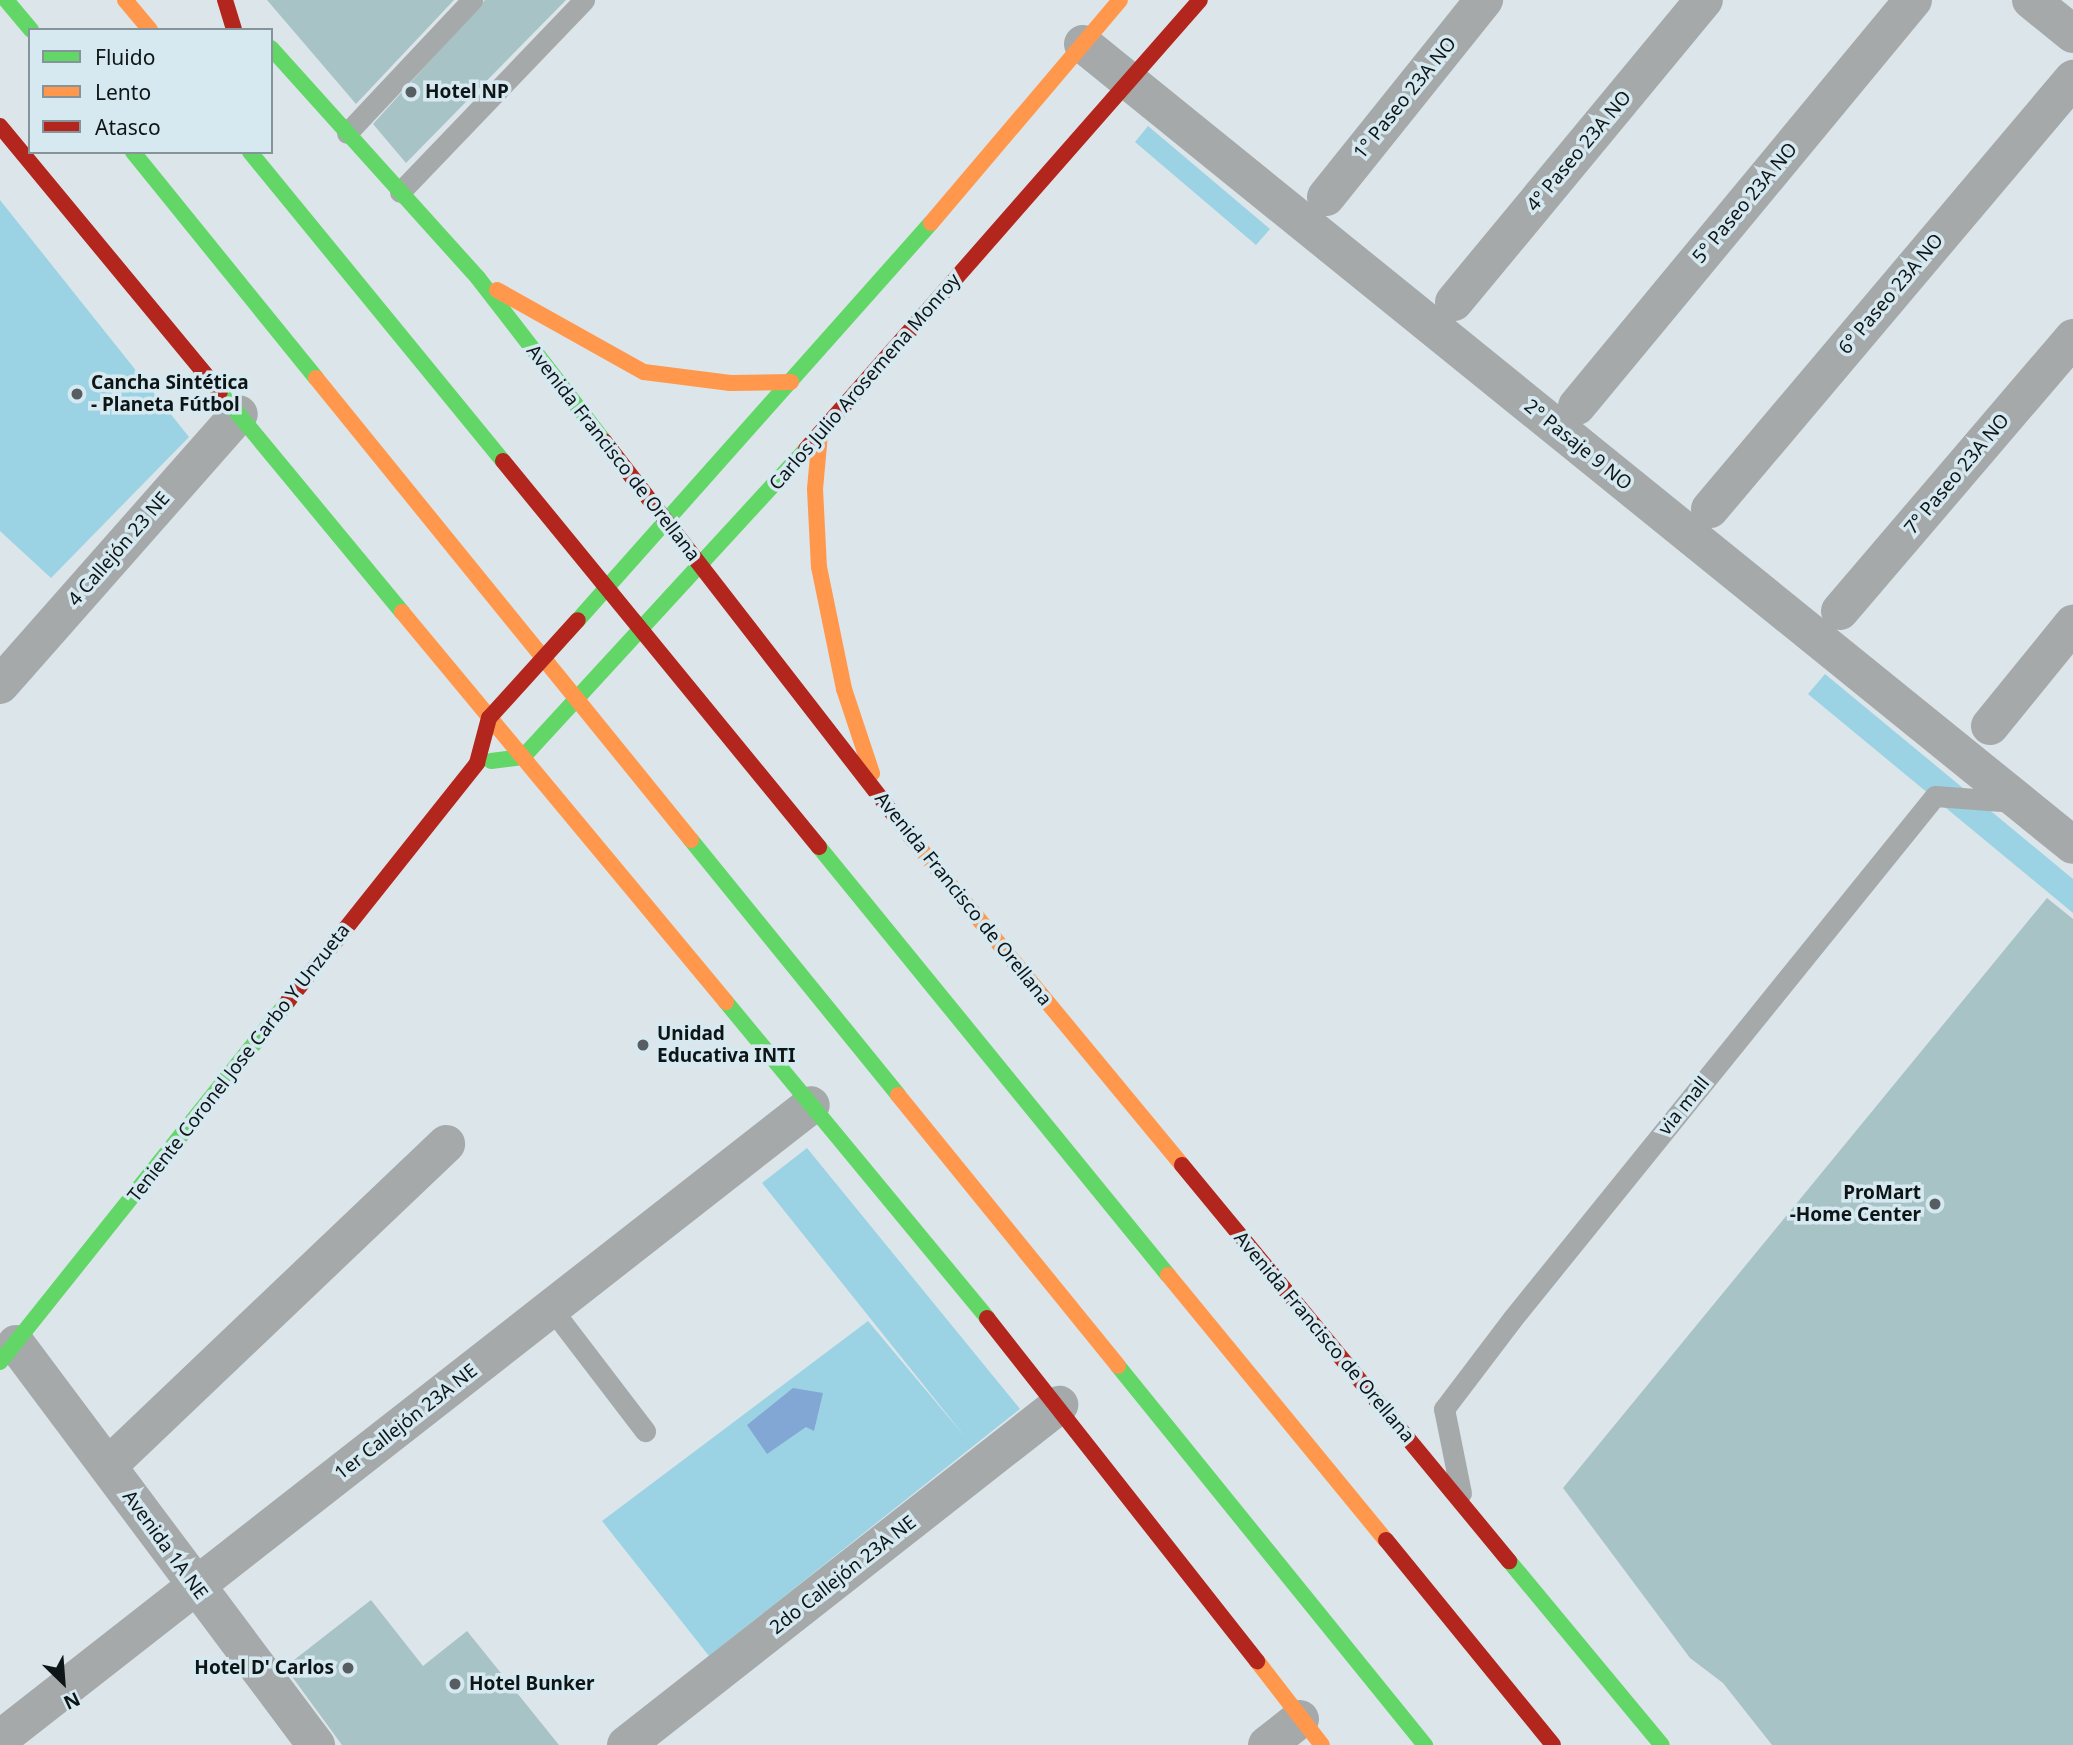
<!DOCTYPE html>
<html>
<head>
<meta charset="utf-8">
<style>
  body { margin:0 }
  #map { position:relative; width:2073px; height:1745px; overflow:hidden; background:#dce6ea; font-family:"Noto Sans",sans-serif }
  div>[style] { position:absolute }
  .green>* { inset:0; background:#9bd3e4 }
  .water>* { inset:0; background:#83a7d4 }
  .building>* { inset:0; background:#a7c3c6 }
  .lane>* { height:21px; margin:-10.5px; padding:0 10.5px; transform-origin:10.5px; border-radius:10.5px; background:#a6a9aa }
  .street>* { height:38px; margin:-19px; padding:0 19px; transform-origin:19px; border-radius:19px; background:#a6a9aa }
  .fast>* { height:16px; margin:-8px; padding:0 8px; transform-origin:8px; border-radius:8px; background:#63d668 }
  .slow>* { height:16px; margin:-8px; padding:0 8px; transform-origin:8px; border-radius:8px; background:#ff974d }
  .jam>* { height:16px; margin:-8px; padding:0 8px; transform-origin:8px; border-radius:8px; background:#b3261e }
  .dots>* { width:19px; height:19px; translate:-50% -50%; box-sizing:border-box; border:4px solid #d6e9f0; border-radius:50% }
  span { translate:-50% -50%; white-space:nowrap; text-align:center; line-height:1.15; -webkit-text-stroke:7px #d6e9f0; paint-order:stroke }
  .poi-label { font-size:19px; color:#0e1517; font-weight:700 }
  .left { translate:0 -50%; text-align:left }
  .right { translate:-100% -50%; text-align:right }
  .street-label { font-size:19px; color:#0e1517 }
  .legend { position:absolute; left:28px; top:28px; width:245px; height:126px; box-sizing:border-box; background:#d6e9f0; border:2px solid #869499; margin:0; padding:9px 12px; list-style:none; font-size:21px; color:#0e1517 }
  .legend li { display:flex; align-items:center; gap:14px; height:35px }
  .legend b { width:35px; border:2px solid #869499 }
  .north { position:absolute; left:28px; top:1647px; width:70px; height:70px; -webkit-text-stroke:5px #d6e9f0; paint-order:stroke; rotate:155deg; font-size:19px; font-weight:700; line-height:28px; text-align:center; color:#0e1517 }
  .north::after { content:''; display:block; margin:auto; width:24px; height:32px; background:#0e1517; clip-path:polygon(50% 0,100% 100%,50% 72%,0 100%) }
</style>
</head>
<body>
<div id="map">
  <div class="green">
    <div style="clip-path:polygon(1148px 126px,1270px 229px,1256px 245px,1135px 142px)"></div>
    <div style="clip-path:polygon(0 200px,189px 437px,51px 578px,0 531px)"></div>
    <div style="clip-path:polygon(1825px 674px,2073px 879px,2073px 913px,1808px 694px)"></div>
    <div style="clip-path:polygon(807px 1148px,1020px 1409px,709px 1656px,602px 1521px,868px 1321px,966px 1438px,762px 1183px)"></div>
  </div>
  <div class="water">
    <div style="clip-path:polygon(793px 1388px,823px 1393px,814px 1431px,806px 1427px,767px 1454px,747px 1425px)"></div>
  </div>
  <div class="building">
    <div style="clip-path:polygon(267px 0,454px 0,356px 104px)"></div>
    <div style="clip-path:polygon(485px 0,566px 0,406px 163px,373px 124px)"></div>
    <div style="clip-path:polygon(2047px 898px,2073px 919px,2073px 1745px,1772px 1745px,1723px 1683px,1690px 1658px,1563px 1488px)"></div>
    <div style="clip-path:polygon(371px 1600px,423px 1666px,467px 1631px,559px 1745px,342px 1745px,285px 1667px)"></div>
  </div>
  <div class="lane">
    <div style="left:347px;top:133px;width:183px;rotate:-46.8deg"></div>
    <div style="left:400px;top:192px;width:266px;rotate:-46.2deg"></div>
    <div style="left:551px;top:1308px;width:155px;rotate:52.6deg"></div>
    <div style="left:1461px;top:1493px;width:86px;rotate:-101.4deg"></div>
    <div style="left:1444px;top:1409px;width:114px;rotate:-52.8deg"></div>
    <div style="left:1513px;top:1318px;width:671px;rotate:-51.05deg"></div>
    <div style="left:1935px;top:796px;width:80px;rotate:4.3deg"></div>
  </div>
  <div class="street">
    <div style="left:2031px;top:0;width:54px;rotate:39deg"></div>
    <div style="left:1083px;top:44px;width:1273px;rotate:38.98deg"></div>
    <div style="left:1326px;top:197px;width:253px;rotate:-51.3deg"></div>
    <div style="left:1454px;top:302px;width:392px;rotate:-50.4deg"></div>
    <div style="left:1577px;top:406px;width:527px;rotate:-50.39deg"></div>
    <div style="left:1710px;top:509px;width:563px;rotate:-49.83deg"></div>
    <div style="left:1840px;top:611px;width:359px;rotate:-49.5deg"></div>
    <div style="left:0;top:685px;width:361px;rotate:-48.6deg"></div>
    <div style="left:1990px;top:726px;width:132px;rotate:-50.9deg"></div>
    <div style="left:16px;top:1344px;width:501px;rotate:53.2deg"></div>
    <div style="left:108px;top:1466px;width:467px;rotate:-43.6deg"></div>
    <div style="left:0;top:1739px;width:1029px;rotate:-38.02deg"></div>
    <div style="left:626px;top:1745px;width:551px;rotate:-38.14deg"></div>
    <div style="left:1267px;top:1745px;width:42px;rotate:-38.2deg"></div>
  </div>
  <div class="fast">
    <div style="left:6px;top:0;width:39px;rotate:50deg"></div>
    <div style="left:271px;top:48px;width:309px;rotate:48deg"></div>
    <div style="left:478px;top:278px;width:206px;rotate:52.3deg"></div>
    <div style="left:133px;top:152px;width:291px;rotate:51deg"></div>
    <div style="left:250px;top:152px;width:399px;rotate:50.7deg"></div>
    <div style="left:220px;top:392px;width:286px;rotate:50.4deg"></div>
    <div style="left:578px;top:620px;width:531px;rotate:-48.36deg"></div>
    <div style="left:491px;top:761px;width:32px;rotate:-7deg"></div>
    <div style="left:523px;top:757px;width:418px;rotate:-47.4deg"></div>
    <div style="left:691px;top:840px;width:328px;rotate:50.9deg"></div>
    <div style="left:819px;top:847px;width:552px;rotate:50.81deg"></div>
    <div style="left:726px;top:1002px;width:410px;rotate:50.4deg"></div>
    <div style="left:0;top:1362px;width:462px;rotate:-51.4deg"></div>
    <div style="left:1118px;top:1366px;width:488px;rotate:51deg"></div>
    <div style="left:1509px;top:1561px;width:239px;rotate:50.3deg"></div>
  </div>
  <div class="slow">
    <div style="left:125px;top:0;width:39px;rotate:50deg"></div>
    <div style="left:931px;top:223px;width:292px;rotate:-49.7deg"></div>
    <div style="left:497px;top:290px;width:168px;rotate:29.2deg"></div>
    <div style="left:644px;top:372px;width:87px;rotate:7.3deg"></div>
    <div style="left:730px;top:383px;width:61px;rotate:-0.9deg"></div>
    <div style="left:316px;top:378px;width:595px;rotate:50.93deg"></div>
    <div style="left:820px;top:434px;width:55px;rotate:95.2deg"></div>
    <div style="left:815px;top:489px;width:78px;rotate:87.1deg"></div>
    <div style="left:819px;top:567px;width:125px;rotate:78.4deg"></div>
    <div style="left:844px;top:689px;width:89px;rotate:71.6deg"></div>
    <div style="left:402px;top:612px;width:507px;rotate:50.28deg"></div>
    <div style="left:914px;top:841px;width:420px;rotate:50.4deg"></div>
    <div style="left:898px;top:1095px;width:349px;rotate:50.9deg"></div>
    <div style="left:1168px;top:1275px;width:343px;rotate:50.6deg"></div>
    <div style="left:1257px;top:1661px;width:106px;rotate:52.3deg"></div>
  </div>
  <div class="jam">
    <div style="left:225px;top:0;width:31px;rotate:73deg"></div>
    <div style="left:0;top:126px;width:345px;rotate:50.4deg"></div>
    <div style="left:604px;top:441px;width:506px;rotate:52.22deg"></div>
    <div style="left:806px;top:449px;width:597px;rotate:-48.73deg"></div>
    <div style="left:503px;top:461px;width:499px;rotate:50.7deg"></div>
    <div style="left:288px;top:1001px;width:304px;rotate:-51.5deg"></div>
    <div style="left:477px;top:763px;width:47px;rotate:-75.1deg"></div>
    <div style="left:489px;top:718px;width:132px;rotate:-47.8deg"></div>
    <div style="left:1182px;top:1165px;width:514px;rotate:50.45deg"></div>
    <div style="left:987px;top:1318px;width:437px;rotate:51.8deg"></div>
    <div style="left:1386px;top:1540px;width:264px;rotate:50.8deg"></div>
  </div>
  <div class="dots">
    <div style="left:411px;top:92px;background:#565e61"></div>
    <div style="left:77px;top:394px;background:#565e61"></div>
    <div style="left:643px;top:1045px;background:#565e61"></div>
    <div style="left:1935px;top:1204px;background:#565e61"></div>
    <div style="left:348px;top:1668px;background:#565e61"></div>
    <div style="left:455px;top:1684px;background:#565e61"></div>
  </div>
  <div class="poi-label">
    <span class="left" style="left:425px;top:92px">Hotel NP</span>
    <span class="left" style="left:91px;top:394px">Cancha Sintética<br>- Planeta Fútbol</span>
    <span class="left" style="left:657px;top:1045px">Unidad<br>Educativa INTI</span>
    <span class="right" style="left:1921px;top:1204px">ProMart<br>-Home Center</span>
    <span class="right" style="left:334px;top:1668px">Hotel D' Carlos</span>
    <span class="left" style="left:469px;top:1684px">Hotel Bunker</span>
  </div>
  <div class="street-label">
    <span style="left:1405px;top:98px;rotate:-51deg">1° Paseo 23A NO</span>
    <span style="left:1579px;top:151px;rotate:-50deg">4° Paseo 23A NO</span>
    <span style="left:1745px;top:203px;rotate:-50deg">5° Paseo 23A NO</span>
    <span style="left:1891px;top:294px;rotate:-50deg">6° Paseo 23A NO</span>
    <span style="left:865px;top:382px;rotate:-49deg">Carlos Julio Arosemena Monroy</span>
    <span style="left:1578px;top:445px;rotate:39deg">2° Pasaje 9 NO</span>
    <span style="left:613px;top:453px;rotate:52deg">Avenida Francisco de Orellana</span>
    <span style="left:1957px;top:474px;rotate:-50deg">7° Paseo 23A NO</span>
    <span style="left:119px;top:549px;rotate:-49deg">4 Callejón 23 NE</span>
    <span style="left:963px;top:899px;rotate:51deg">Avenida Francisco de Orellana</span>
    <span style="left:239px;top:1063px;rotate:-52deg">Teniente Coronel Jose Carbo Y Unzueta</span>
    <span style="left:1684px;top:1106px;rotate:-51deg">via mall</span>
    <span style="left:1324px;top:1337px;rotate:50deg">Avenida Francisco de Orellana</span>
    <span style="left:406px;top:1422px;rotate:-38deg">1er Callejón 23A NE</span>
    <span style="left:165px;top:1545px;rotate:54deg">Avenida 1A NE</span>
    <span style="left:843px;top:1575px;rotate:-38deg">2do Callejón 23A NE</span>
  </div>
  <ul class="legend">
  <li><b style="height:9px;background:#63d668"></b>Fluido</li>
  <li><b style="height:9px;background:#ff974d"></b>Lento</li>
  <li><b style="height:9px;background:#b3261e"></b>Atasco</li>
  </ul>
  <div class="north">N</div>
</div>
</body>
</html>
